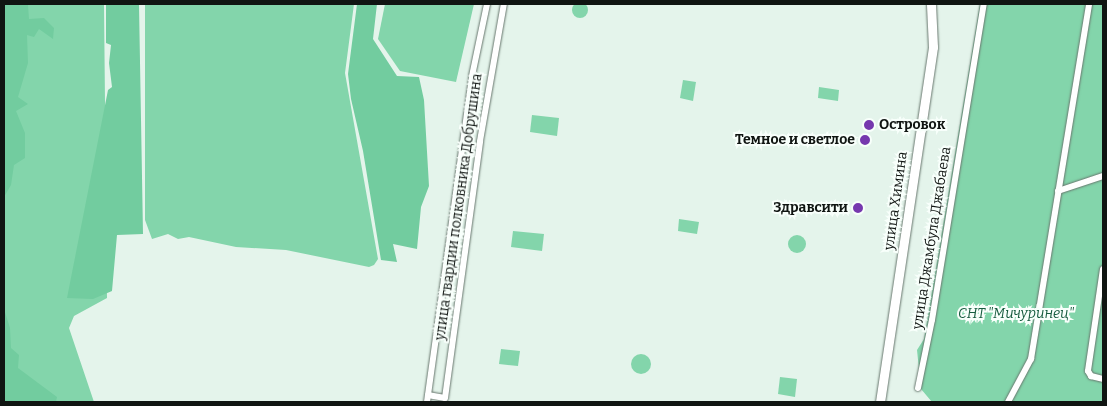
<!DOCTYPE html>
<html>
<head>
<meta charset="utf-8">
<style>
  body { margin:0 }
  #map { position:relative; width:1107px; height:406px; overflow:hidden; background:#e4f4eb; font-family:Bitter,serif }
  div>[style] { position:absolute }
  .green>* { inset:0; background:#83d5ab }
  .round { border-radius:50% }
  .forest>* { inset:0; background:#72cc9f }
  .roads { filter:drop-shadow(0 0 1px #68776e) drop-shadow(0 0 1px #68776e) }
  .street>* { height:6px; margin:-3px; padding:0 3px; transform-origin:3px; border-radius:3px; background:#fff }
  .secondary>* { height:9px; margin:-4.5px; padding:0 4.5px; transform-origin:4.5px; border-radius:4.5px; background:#fff }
  .dots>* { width:14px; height:14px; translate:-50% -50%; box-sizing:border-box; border:2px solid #f8fffb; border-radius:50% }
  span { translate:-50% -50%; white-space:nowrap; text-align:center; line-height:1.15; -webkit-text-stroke:4px #f8fffb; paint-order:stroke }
  .poi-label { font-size:14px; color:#101512; font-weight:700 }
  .left { translate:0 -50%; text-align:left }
  .right { translate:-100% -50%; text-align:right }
  .street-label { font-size:14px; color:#101512 }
  .park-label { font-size:14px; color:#175c3f; font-style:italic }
  .frame { position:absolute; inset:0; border:5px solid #101512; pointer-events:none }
</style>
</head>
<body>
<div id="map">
  <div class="green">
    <div class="round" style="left:572px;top:2px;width:16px;height:16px"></div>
    <div style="clip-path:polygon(4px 4px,104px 4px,107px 298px,74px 316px,69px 328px,94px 402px,4px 402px)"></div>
    <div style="clip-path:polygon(145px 4px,354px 4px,345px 73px,378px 259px,374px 265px,369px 267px,286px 250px,236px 247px,189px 237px,178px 239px,168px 234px,152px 239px,145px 220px)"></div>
    <div style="clip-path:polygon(385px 4px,474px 4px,456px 82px,400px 71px,378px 39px)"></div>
    <div style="clip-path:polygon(980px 4px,1103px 4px,1103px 402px,932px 402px,921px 389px,917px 350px,924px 339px)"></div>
    <div style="clip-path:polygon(683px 80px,696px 82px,693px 101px,680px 98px)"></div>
    <div style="clip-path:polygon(819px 87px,839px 90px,838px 101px,818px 98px)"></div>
    <div style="clip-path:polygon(532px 115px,559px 118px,557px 136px,530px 132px)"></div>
    <div style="clip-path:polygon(679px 219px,699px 222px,697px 234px,678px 231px)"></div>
    <div style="clip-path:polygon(513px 231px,544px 234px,542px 251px,511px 247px)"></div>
    <div class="round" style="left:788px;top:235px;width:18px;height:18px"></div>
    <div style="clip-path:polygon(501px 349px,520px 351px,518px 366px,499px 364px)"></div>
    <div class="round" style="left:631px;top:354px;width:20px;height:20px"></div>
    <div style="clip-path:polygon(780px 377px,797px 379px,795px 397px,778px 394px)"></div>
  </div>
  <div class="forest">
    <div style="clip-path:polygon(4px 4px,28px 5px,29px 19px,44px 18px,54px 28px,53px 39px,39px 29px,34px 37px,27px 35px,28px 63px,18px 97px,28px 104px,16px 111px,25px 133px,25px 158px,14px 165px,11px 185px,4px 197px)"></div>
    <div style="clip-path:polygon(106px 4px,139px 4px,143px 234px,117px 235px,112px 291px,93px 299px,67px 298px,108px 90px,112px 87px,109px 63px,111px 45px,106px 43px)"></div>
    <div style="clip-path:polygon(357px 4px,377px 4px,373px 39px,397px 76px,419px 77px,424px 100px,429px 186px,421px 207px,417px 249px,393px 244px,397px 262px,381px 260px,363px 151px,351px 99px,348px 74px)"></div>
    <div style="clip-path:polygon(4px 309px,10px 328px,11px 348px,19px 355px,18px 368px,57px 397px,56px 402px,4px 402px)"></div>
  </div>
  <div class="roads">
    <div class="street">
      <div style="left:1058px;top:191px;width:47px;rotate:-18.4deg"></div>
      <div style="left:1103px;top:269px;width:103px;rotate:98.4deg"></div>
      <div style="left:1088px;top:371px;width:6px;rotate:59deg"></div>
      <div style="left:1091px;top:376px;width:12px;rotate:14deg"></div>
      <div style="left:918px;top:388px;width:69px;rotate:-78.4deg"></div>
      <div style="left:932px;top:320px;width:320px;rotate:-80.7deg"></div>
      <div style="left:428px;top:395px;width:17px;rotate:10deg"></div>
      <div style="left:445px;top:398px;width:259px;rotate:-82.2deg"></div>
      <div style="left:480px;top:141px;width:139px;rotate:-80.1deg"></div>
      <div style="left:427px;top:402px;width:329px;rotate:-82.1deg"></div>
      <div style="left:472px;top:76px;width:74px;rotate:-78.2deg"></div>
      <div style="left:1008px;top:402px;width:49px;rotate:-61.9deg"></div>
      <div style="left:1031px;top:359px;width:360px;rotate:-80.7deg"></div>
    </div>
    <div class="secondary">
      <div style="left:880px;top:402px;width:359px;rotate:-81.5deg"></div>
      <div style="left:933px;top:47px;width:43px;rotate:-92.7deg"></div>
    </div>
  </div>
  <div class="dots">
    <div style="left:869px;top:125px;background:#7638ae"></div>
    <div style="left:865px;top:140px;background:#7638ae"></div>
    <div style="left:858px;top:208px;background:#7638ae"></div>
  </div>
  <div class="poi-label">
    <span class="left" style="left:879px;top:125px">Островок</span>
    <span class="right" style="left:855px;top:140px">Темное и светлое</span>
    <span class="right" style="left:848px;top:208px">Здравсити</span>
  </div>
  <div class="street-label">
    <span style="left:896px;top:201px;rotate:-82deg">улица Химина</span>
    <span style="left:459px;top:207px;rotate:-82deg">улица гвардии полковника Добрушина</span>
    <span style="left:932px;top:238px;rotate:-81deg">улица Джамбула Джабаева</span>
  </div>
  <div class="park-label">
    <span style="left:1016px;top:314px">СНТ "Мичуринец"</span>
  </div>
  <div class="frame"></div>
</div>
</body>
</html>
